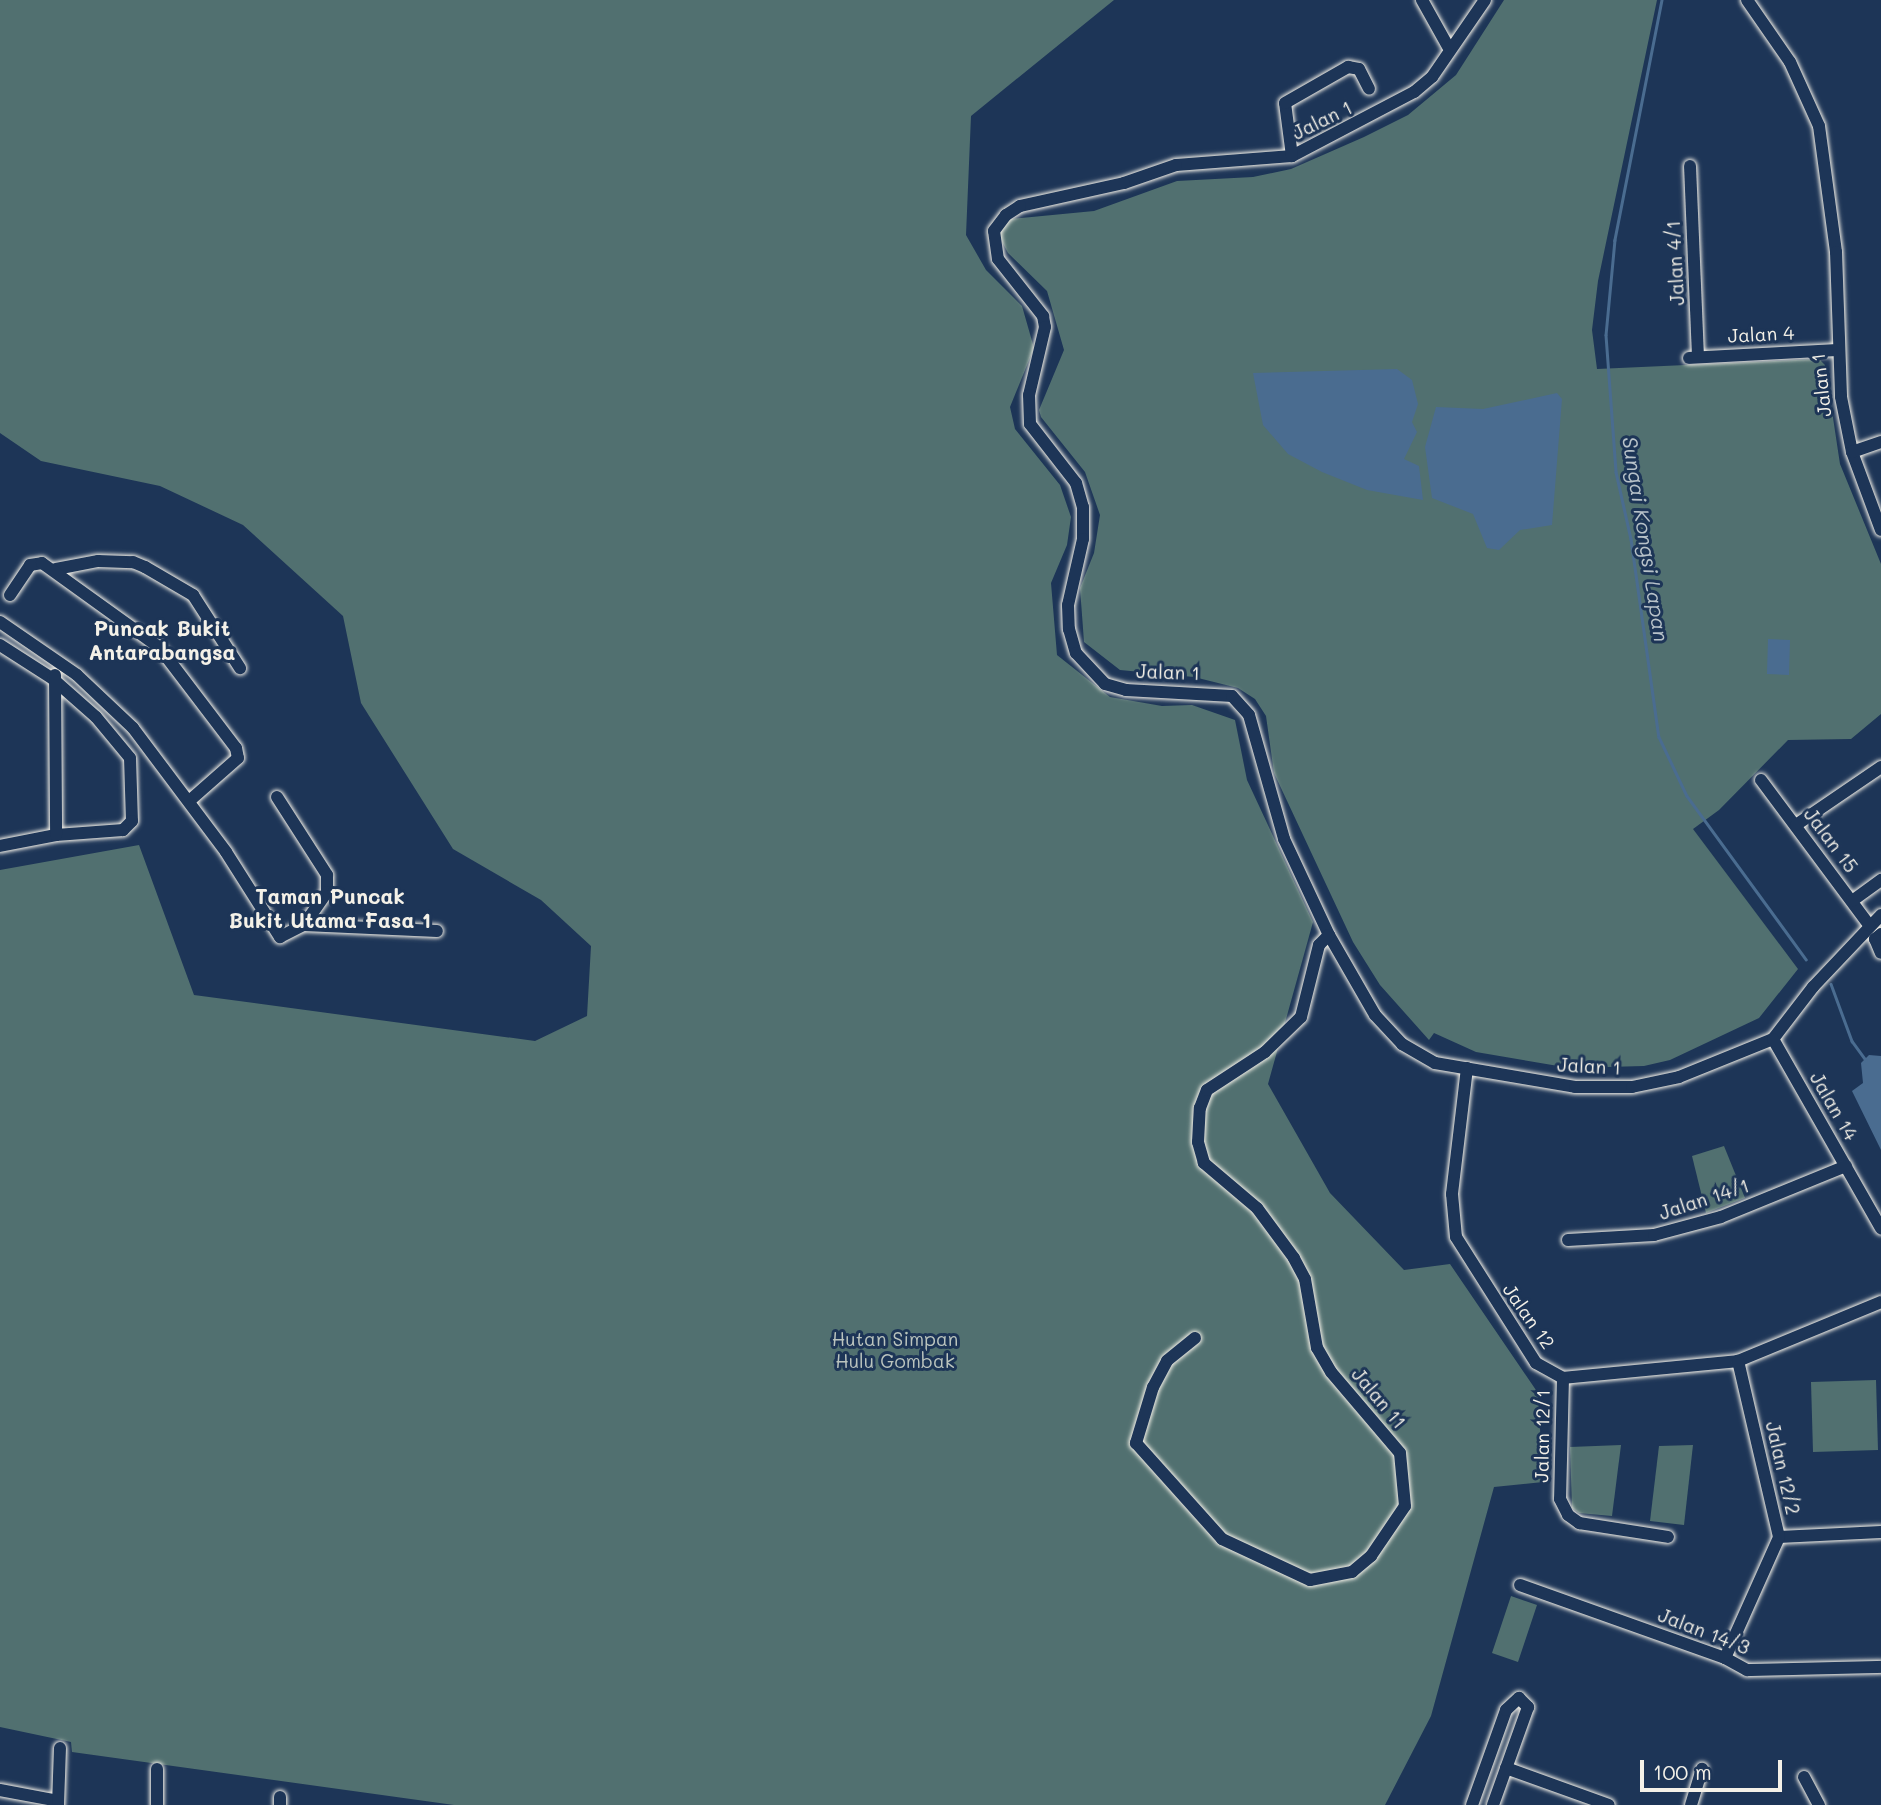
<!DOCTYPE html>
<html>
<head>
<meta charset="utf-8">
<style>
  body { margin:0 }
  #map { position:relative; width:1881px; height:1805px; overflow:hidden; background:#1d3557; font-family:Mali,sans-serif }
  div>[style] { position:absolute }
  .green>* { inset:0; background:#517070 }
  .water>* { inset:0; background:#4a6c90 }
  .stream>* { height:2.5px; margin:-1.25px; padding:0 1.25px; transform-origin:1.25px; border-radius:1.25px; background:#4a6c90 }
  .roads { filter:drop-shadow(0 0 2px #f4f1e8) drop-shadow(0 0 2px #f4f1e8) }
  .minor>* { height:12px; margin:-6px; padding:0 6px; transform-origin:6px; border-radius:6px; background:#1d3557 }
  span { translate:-50% -50%; white-space:nowrap; text-align:center; line-height:1.15; -webkit-text-stroke:6px #1d3557; paint-order:stroke }
  .street-label { font-size:19px; color:#f4f1e8 }
  .park-label { font-size:19px; color:#bbc4be }
  .water-label { font-size:21px; color:#b8c2c9; font-style:italic }
  .neighbourhood-label { font-size:21px; color:#f4f1e8; font-weight:700 }
  .scale { position:absolute; left:1640px; top:1760px; width:142px; height:32px; box-sizing:border-box; border:4px solid #f4f1e8; border-top:0; padding-left:9px; font-size:21px; line-height:24px; white-space:nowrap; color:#f4f1e8; -webkit-text-stroke:5px #1d3557; paint-order:stroke }
</style>
</head>
<body>
<div id="map">
  <div class="green">
    <div style="clip-path:polygon(0 0,1114px 0,971px 116px,966px 235px,986px 270px,1022px 306px,1034px 348px,1010px 407px,1015px 429px,1060px 485px,1071px 517px,1067px 545px,1051px 583px,1057px 655px,1110px 697px,1162px 706px,1192px 705px,1235px 720px,1247px 780px,1313px 922px,1268px 1084px,1330px 1193px,1404px 1270px,1450px 1264px,1538px 1393px,1543px 1482px,1494px 1487px,1431px 1716px,1385px 1805px,454px 1805px,72px 1752px,71px 1742px,0 1727px,0 870px,139px 845px,194px 995px,535px 1041px,587px 1016px,591px 946px,541px 900px,453px 849px,361px 703px,343px 616px,243px 525px,160px 486px,41px 461px,0 433px)"></div>
    <div style="clip-path:polygon(1504px 0,1657px 0,1598px 281px,1592px 330px,1597px 369px,1819px 359px,1825px 365px,1840px 464px,1881px 564px,1881px 714px,1851px 739px,1788px 740px,1719px 810px,1693px 829px,1798px 969px,1759px 1018px,1670px 1060px,1644px 1066px,1570px 1068px,1476px 1052px,1434px 1033px,1429px 1040px,1380px 985px,1353px 942px,1274px 773px,1266px 716px,1255px 699px,1238px 688px,1194px 677px,1120px 670px,1084px 642px,1080px 588px,1094px 553px,1100px 515px,1085px 472px,1041px 417px,1039px 410px,1064px 350px,1047px 291px,1008px 253px,998px 234px,1010px 219px,1094px 211px,1177px 181px,1253px 177px,1291px 169px,1364px 137px,1408px 115px,1456px 75px)"></div>
    <div style="clip-path:polygon(1724px 1146px,1745px 1198px,1706px 1213px,1692px 1156px)"></div>
    <div style="clip-path:polygon(1876px 1380px,1878px 1450px,1813px 1452px,1811px 1382px)"></div>
    <div style="clip-path:polygon(1621px 1445px,1612px 1516px,1579px 1513px,1572px 1508px,1570px 1447px)"></div>
    <div style="clip-path:polygon(1693px 1445px,1684px 1525px,1650px 1521px,1659px 1446px)"></div>
    <div style="clip-path:polygon(1511px 1596px,1537px 1605px,1518px 1662px,1492px 1653px)"></div>
  </div>
  <div class="water">
    <div style="clip-path:polygon(1397px 369px,1412px 380px,1418px 404px,1412px 422px,1417px 432px,1404px 459px,1419px 466px,1423px 500px,1367px 490px,1322px 472px,1288px 454px,1263px 425px,1253px 373px)"></div>
    <div style="clip-path:polygon(1557px 393px,1562px 399px,1552px 525px,1520px 530px,1499px 550px,1487px 548px,1473px 514px,1432px 498px,1425px 447px,1436px 407px,1483px 409px)"></div>
    <div style="clip-path:polygon(1768px 639px,1790px 640px,1789px 675px,1767px 674px)"></div>
    <div style="clip-path:polygon(1869px 1055px,1881px 1056px,1881px 1150px,1852px 1091px,1863px 1083px,1861px 1063px)"></div>
  </div>
  <div class="stream">
    <div style="left:1662px;top:0;width:245px;rotate:101.1deg"></div>
    <div style="left:1615px;top:240px;width:95px;rotate:95.4deg"></div>
    <div style="left:1606px;top:335px;width:137px;rotate:85.8deg"></div>
    <div style="left:1616px;top:472px;width:69px;rotate:77.4deg"></div>
    <div style="left:1631px;top:539px;width:200px;rotate:82deg"></div>
    <div style="left:1659px;top:737px;width:65px;rotate:64.6deg"></div>
    <div style="left:1687px;top:796px;width:202px;rotate:53.9deg"></div>
    <div style="left:1831px;top:984px;width:61px;rotate:69.8deg"></div>
    <div style="left:1852px;top:1041px;width:24px;rotate:54deg"></div>
  </div>
  <div class="roads">
    <div class="minor">
      <div style="left:1422px;top:0;width:57px;rotate:60.8deg"></div>
      <div style="left:1485px;top:0;width:93px;rotate:124.5deg"></div>
      <div style="left:1432px;top:77px;width:23px;rotate:140deg"></div>
      <div style="left:1414px;top:92px;width:138px;rotate:152.3deg"></div>
      <div style="left:1292px;top:156px;width:116px;rotate:175.6deg"></div>
      <div style="left:1176px;top:165px;width:55px;rotate:160.9deg"></div>
      <div style="left:1124px;top:183px;width:107px;rotate:167.5deg"></div>
      <div style="left:1020px;top:206px;width:17px;rotate:147deg"></div>
      <div style="left:1006px;top:215px;width:20px;rotate:127deg"></div>
      <div style="left:994px;top:231px;width:28px;rotate:82deg"></div>
      <div style="left:998px;top:259px;width:73px;rotate:51.7deg"></div>
      <div style="left:1043px;top:316px;width:11px;rotate:80deg"></div>
      <div style="left:1045px;top:327px;width:70px;rotate:103.2deg"></div>
      <div style="left:1029px;top:395px;width:29px;rotate:88deg"></div>
      <div style="left:1030px;top:424px;width:75px;rotate:52.1deg"></div>
      <div style="left:1076px;top:483px;width:25px;rotate:74deg"></div>
      <div style="left:1083px;top:507px;width:32px;rotate:90deg"></div>
      <div style="left:1083px;top:539px;width:68px;rotate:102.8deg"></div>
      <div style="left:1068px;top:605px;width:24px;rotate:88deg"></div>
      <div style="left:1069px;top:629px;width:25px;rotate:74deg"></div>
      <div style="left:1076px;top:653px;width:42px;rotate:46.9deg"></div>
      <div style="left:1105px;top:684px;width:22px;rotate:16deg"></div>
      <div style="left:1126px;top:690px;width:106px;rotate:3.2deg"></div>
      <div style="left:1232px;top:696px;width:25px;rotate:48deg"></div>
      <div style="left:1249px;top:715px;width:129px;rotate:74.2deg"></div>
      <div style="left:1284px;top:839px;width:106px;rotate:64.9deg"></div>
      <div style="left:1329px;top:935px;width:92px;rotate:60.1deg"></div>
      <div style="left:1375px;top:1015px;width:40px;rotate:47deg"></div>
      <div style="left:1402px;top:1044px;width:38px;rotate:30deg"></div>
      <div style="left:1435px;top:1063px;width:142px;rotate:9.7deg"></div>
      <div style="left:1575px;top:1087px;width:57px"></div>
      <div style="left:1632px;top:1087px;width:48px;rotate:-12deg"></div>
      <div style="left:1679px;top:1077px;width:101px;rotate:-22deg"></div>
      <div style="left:1773px;top:1039px;width:66px;rotate:-52.4deg"></div>
      <div style="left:1813px;top:987px;width:99px;rotate:-46.6deg"></div>
      <div style="left:1747px;top:0;width:75px;rotate:55.3deg"></div>
      <div style="left:1790px;top:62px;width:70px;rotate:65.6deg"></div>
      <div style="left:1819px;top:126px;width:127px;rotate:82.3deg"></div>
      <div style="left:1836px;top:252px;width:145px;rotate:88deg"></div>
      <div style="left:1841px;top:397px;width:56px;rotate:78.7deg"></div>
      <div style="left:1852px;top:452px;width:83px;rotate:69.6deg"></div>
      <div style="left:1292px;top:156px;width:53px;rotate:-97.5deg"></div>
      <div style="left:1285px;top:103px;width:73px;rotate:-29.7deg"></div>
      <div style="left:1348px;top:67px;width:11px;rotate:10deg"></div>
      <div style="left:1359px;top:69px;width:22px;rotate:63deg"></div>
      <div style="left:1690px;top:166px;width:191px;rotate:87.6deg"></div>
      <div style="left:1689px;top:358px;width:147px;rotate:-3.1deg"></div>
      <div style="left:1852px;top:452px;width:31px;rotate:-19deg"></div>
      <div style="left:56px;top:569px;width:43px;rotate:-10.8deg"></div>
      <div style="left:98px;top:561px;width:35px;rotate:2deg"></div>
      <div style="left:133px;top:562px;width:13px;rotate:23deg"></div>
      <div style="left:145px;top:567px;width:56px;rotate:30.3deg"></div>
      <div style="left:193px;top:595px;width:87px;rotate:57.2deg"></div>
      <div style="left:10px;top:595px;width:36px;rotate:-56deg"></div>
      <div style="left:30px;top:565px;width:12px;rotate:-9deg"></div>
      <div style="left:42px;top:563px;width:144px;rotate:35.7deg"></div>
      <div style="left:159px;top:647px;width:127px;rotate:52.7deg"></div>
      <div style="left:236px;top:748px;width:10px;rotate:79deg"></div>
      <div style="left:238px;top:758px;width:65px;rotate:138.7deg"></div>
      <div style="left:0;top:622px;width:93px;rotate:34.5deg"></div>
      <div style="left:77px;top:675px;width:77px;rotate:43.4deg"></div>
      <div style="left:133px;top:728px;width:155px;rotate:53.1deg"></div>
      <div style="left:226px;top:852px;width:101px;rotate:57.6deg"></div>
      <div style="left:280px;top:937px;width:27px;rotate:-27deg"></div>
      <div style="left:304px;top:925px;width:133px;rotate:2.6deg"></div>
      <div style="left:0;top:645px;width:63px;rotate:32.7deg"></div>
      <div style="left:53px;top:679px;width:57px;rotate:41.5deg"></div>
      <div style="left:96px;top:717px;width:53px;rotate:50.3deg"></div>
      <div style="left:130px;top:758px;width:63px;rotate:88.2deg"></div>
      <div style="left:132px;top:821px;width:13px;rotate:135deg"></div>
      <div style="left:123px;top:830px;width:67px;rotate:175.7deg"></div>
      <div style="left:56px;top:835px;width:57px;rotate:168.9deg"></div>
      <div style="left:55px;top:675px;width:160px;rotate:89.6deg"></div>
      <div style="left:1761px;top:780px;width:181px;rotate:53.3deg"></div>
      <div style="left:277px;top:797px;width:93px;rotate:57.3deg"></div>
      <div style="left:327px;top:875px;width:17px;rotate:90deg"></div>
      <div style="left:327px;top:892px;width:40px;rotate:124.9deg"></div>
      <div style="left:1796px;top:825px;width:103px;rotate:-34.3deg"></div>
      <div style="left:1852px;top:901px;width:36px;rotate:-36deg"></div>
      <div style="left:1881px;top:934px;width:8px;rotate:140deg"></div>
      <div style="left:1875px;top:939px;width:15px;rotate:67deg"></div>
      <div style="left:1773px;top:1039px;width:218px;rotate:60.3deg"></div>
      <div style="left:1467px;top:1068px;width:127px;rotate:96.8deg"></div>
      <div style="left:1452px;top:1194px;width:43px;rotate:84.7deg"></div>
      <div style="left:1456px;top:1237px;width:149px;rotate:57.6deg"></div>
      <div style="left:1536px;top:1363px;width:31px;rotate:29deg"></div>
      <div style="left:1563px;top:1378px;width:176px;rotate:-5.5deg"></div>
      <div style="left:1738px;top:1361px;width:155px;rotate:-22.4deg"></div>
      <div style="left:1568px;top:1240px;width:86px;rotate:-3.3deg"></div>
      <div style="left:1654px;top:1235px;width:69px;rotate:-15deg"></div>
      <div style="left:1721px;top:1217px;width:135px;rotate:-22.2deg"></div>
      <div style="left:1195px;top:1338px;width:36px;rotate:141deg"></div>
      <div style="left:1167px;top:1361px;width:30px;rotate:118deg"></div>
      <div style="left:1153px;top:1387px;width:59px;rotate:106.9deg"></div>
      <div style="left:1136px;top:1443px;width:129px;rotate:48.1deg"></div>
      <div style="left:1222px;top:1539px;width:97px;rotate:25deg"></div>
      <div style="left:1310px;top:1580px;width:43px;rotate:-10.8deg"></div>
      <div style="left:1352px;top:1572px;width:25px;rotate:-40deg"></div>
      <div style="left:1371px;top:1556px;width:60px;rotate:-55.8deg"></div>
      <div style="left:1405px;top:1506px;width:53px;rotate:-95.4deg"></div>
      <div style="left:1400px;top:1453px;width:106px;rotate:-130.4deg"></div>
      <div style="left:1331px;top:1372px;width:28px;rotate:-120deg"></div>
      <div style="left:1317px;top:1348px;width:70px;rotate:-99.9deg"></div>
      <div style="left:1305px;top:1279px;width:24px;rotate:-118deg"></div>
      <div style="left:1294px;top:1258px;width:62px;rotate:-126.5deg"></div>
      <div style="left:1257px;top:1208px;width:70px;rotate:-139.7deg"></div>
      <div style="left:1204px;top:1163px;width:22px;rotate:-106deg"></div>
      <div style="left:1198px;top:1142px;width:34px;rotate:-87deg"></div>
      <div style="left:1200px;top:1108px;width:19px;rotate:-69deg"></div>
      <div style="left:1207px;top:1090px;width:69px;rotate:-33.2deg"></div>
      <div style="left:1265px;top:1052px;width:50px;rotate:-44.2deg"></div>
      <div style="left:1301px;top:1017px;width:74px;rotate:-76deg"></div>
      <div style="left:1319px;top:945px;width:14px;rotate:-45deg"></div>
      <div style="left:1563px;top:1378px;width:121px;rotate:91.4deg"></div>
      <div style="left:1560px;top:1499px;width:18px;rotate:63deg"></div>
      <div style="left:1568px;top:1515px;width:14px;rotate:36deg"></div>
      <div style="left:1579px;top:1523px;width:90px;rotate:8.9deg"></div>
      <div style="left:1779px;top:1537px;width:102px;rotate:-2.8deg"></div>
      <div style="left:1520px;top:1585px;width:218px;rotate:19.6deg"></div>
      <div style="left:1725px;top:1658px;width:25px;rotate:29deg"></div>
      <div style="left:1747px;top:1670px;width:134px;rotate:-1.3deg"></div>
      <div style="left:1725px;top:1658px;width:133px;rotate:-65.9deg"></div>
      <div style="left:1779px;top:1537px;width:181px;rotate:-103.1deg"></div>
      <div style="left:1506px;top:1768px;width:109px;rotate:19.8deg"></div>
      <div style="left:1804px;top:1777px;width:32px;rotate:62deg"></div>
      <div style="left:0;top:1790px;width:59px;rotate:10.7deg"></div>
      <div style="left:58px;top:1805px;width:57px;rotate:-88deg"></div>
      <div style="left:157px;top:1805px;width:36px;rotate:-90deg"></div>
      <div style="left:280px;top:1805px;width:8px;rotate:-90deg"></div>
      <div style="left:1472px;top:1805px;width:101px;rotate:-70.3deg"></div>
      <div style="left:1506px;top:1710px;width:18px;rotate:-43deg"></div>
      <div style="left:1519px;top:1698px;width:13px;rotate:45deg"></div>
      <div style="left:1528px;top:1707px;width:104px;rotate:109.7deg"></div>
      <div style="left:1691px;top:1805px;width:38px;rotate:-73deg"></div>
    </div>
  </div>
  <div class="street-label">
    <span style="left:1322px;top:120px;rotate:-26deg">Jalan 1</span>
    <span style="left:1675px;top:263px;rotate:-93deg">Jalan 4/1</span>
    <span style="left:1761px;top:334px;rotate:-3deg">Jalan 4</span>
    <span style="left:1821px;top:385px;rotate:-96deg">Jalan 1</span>
    <span style="left:1168px;top:672px;rotate:2deg">Jalan 1</span>
    <span style="left:1831px;top:840px;rotate:53deg">Jalan 15</span>
    <span style="left:1589px;top:1066px;rotate:3deg">Jalan 1</span>
    <span style="left:1834px;top:1106px;rotate:60deg">Jalan 14</span>
    <span style="left:1704px;top:1199px;rotate:-18deg">Jalan 14/1</span>
    <span style="left:1529px;top:1316px;rotate:55deg">Jalan 12</span>
    <span style="left:1379px;top:1398px;rotate:50deg">Jalan 11</span>
    <span style="left:1542px;top:1436px;rotate:-89deg">Jalan 12/1</span>
    <span style="left:1783px;top:1468px;rotate:77deg">Jalan 12/2</span>
    <span style="left:1704px;top:1631px;rotate:21deg">Jalan 14/3</span>
  </div>
  <div class="park-label">
    <span style="left:895px;top:1350px">Hutan Simpan<br>Hulu Gombak</span>
  </div>
  <div class="water-label">
    <span style="left:1646px;top:539px;rotate:81deg">Sungai Kongsi Lapan</span>
  </div>
  <div class="neighbourhood-label">
    <span style="left:162px;top:640px">Puncak Bukit<br>Antarabangsa</span>
    <span style="left:330px;top:908px">Taman Puncak<br>Bukit Utama Fasa 1</span>
  </div>
  <div class="scale">100 m</div>
</div>
</body>
</html>
